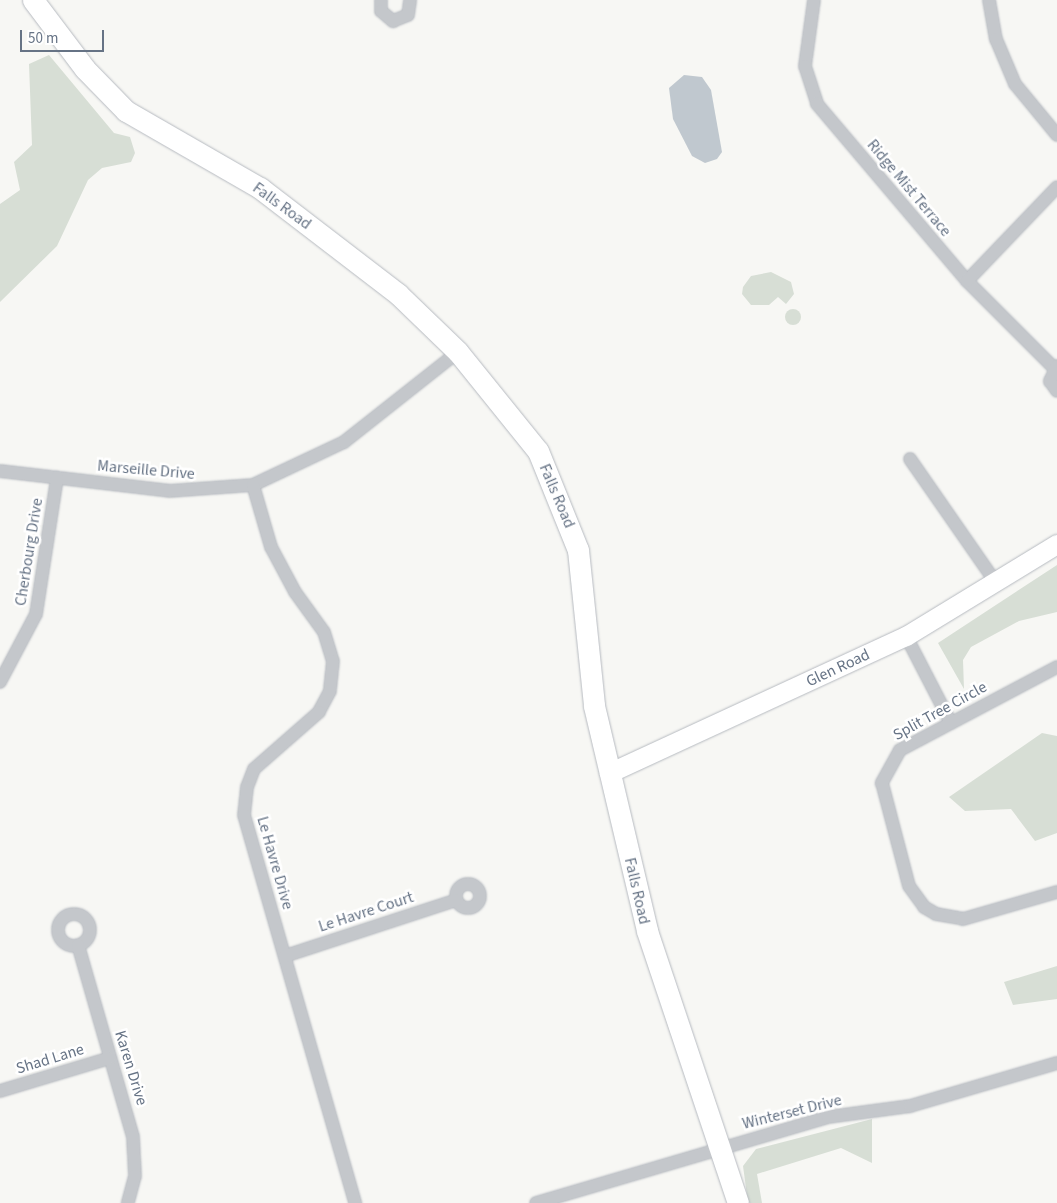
<!DOCTYPE html>
<html>
<head>
<meta charset="utf-8">
<style>
  body { margin:0 }
  #map { position:relative; width:1057px; height:1203px; overflow:hidden; background:#f7f7f4; font-family:"Source Sans 3",sans-serif }
  div>[style] { position:absolute }
  .green>* { inset:0; background:#d7ded5 }
  .round { border-radius:50% }
  .water>* { inset:0; background:#c0c8cf }
  .roads { filter:drop-shadow(0 0 1px #b6bac0) drop-shadow(0 0 1px #b6bac0) }
  .minor>* { height:12px; margin:-6px; padding:0 6px; transform-origin:6px; border-radius:6px; background:#c4c7cb }
  .minor>.ring { margin:-6px; padding:0; box-sizing:content-box; background:none; border:12px solid #c4c7cb; border-radius:50% }
  .secondary>* { height:19px; margin:-9.5px; padding:0 9.5px; transform-origin:9.5px; border-radius:9.5px; background:#fff }
  .primary>* { height:21px; margin:-10.5px; padding:0 10.5px; transform-origin:10.5px; border-radius:10.5px; background:#fff }
  span { translate:-50% -50%; white-space:nowrap; text-align:center; line-height:1.15; -webkit-text-stroke:5px #fff; paint-order:stroke }
  .street-label { font-size:16px; color:#667385 }
  .scale { position:absolute; left:20px; top:30px; width:84px; height:22px; box-sizing:border-box; border:2px solid #667385; border-top:0; padding-left:6px; font-size:15px; line-height:18px; white-space:nowrap; color:#667385; -webkit-text-stroke:4px #fff; paint-order:stroke }
</style>
</head>
<body>
<div id="map">
  <div class="green">
    <div style="clip-path:polygon(49px 55px,114px 133px,130px 137px,135px 153px,131px 162px,102px 168px,88px 180px,57px 246px,0 302px,0 204px,20px 190px,14px 162px,32px 145px,29px 64px)"></div>
    <div style="clip-path:polygon(771px 272px,791px 282px,794px 294px,786px 304px,778px 297px,769px 305px,751px 305px,742px 294px,743px 287px,751px 276px)"></div>
    <div class="round" style="left:785px;top:309px;width:16px;height:16px"></div>
    <div style="clip-path:polygon(1057px 565px,1057px 612px,1019px 621px,971px 647px,963px 660px,964px 689px,938px 643px)"></div>
    <div style="clip-path:polygon(1042px 733px,1057px 736px,1057px 833px,1035px 841px,1011px 809px,965px 811px,949px 797px)"></div>
    <div style="clip-path:polygon(1057px 966px,1057px 999px,1013px 1005px,1004px 982px)"></div>
    <div style="clip-path:polygon(872px 1119px,872px 1163px,841px 1148px,757px 1174px,762px 1203px,748px 1203px,743px 1166px,756px 1149px)"></div>
  </div>
  <div class="water">
    <div style="clip-path:polygon(684px 75px,702px 77px,711px 90px,722px 152px,717px 159px,705px 163px,692px 156px,673px 119px,669px 88px)"></div>
  </div>
  <div class="roads">
    <div class="minor">
      <div style="left:381px;top:0;width:11px;rotate:90deg"></div>
      <div style="left:381px;top:11px;width:16px;rotate:40deg"></div>
      <div style="left:393px;top:21px;width:16px;rotate:-22deg"></div>
      <div style="left:408px;top:15px;width:15px;rotate:-82deg"></div>
      <div style="left:814px;top:0;width:67px;rotate:97.8deg"></div>
      <div style="left:805px;top:66px;width:40px;rotate:72deg"></div>
      <div style="left:817px;top:104px;width:232px;rotate:49.7deg"></div>
      <div style="left:967px;top:281px;width:123px;rotate:45deg"></div>
      <div style="left:989px;top:0;width:40px;rotate:80deg"></div>
      <div style="left:996px;top:39px;width:49px;rotate:67.1deg"></div>
      <div style="left:1015px;top:84px;width:66px;rotate:50.5deg"></div>
      <div style="left:967px;top:281px;width:130px;rotate:-46.2deg"></div>
      <div style="left:1057px;top:366px;width:17px;rotate:115deg"></div>
      <div style="left:1050px;top:381px;width:12px;rotate:55deg"></div>
      <div style="left:910px;top:459px;width:152px;rotate:55.2deg"></div>
      <div style="left:0;top:471px;width:170px;rotate:6.7deg"></div>
      <div style="left:169px;top:491px;width:84px;rotate:-4.1deg"></div>
      <div style="left:253px;top:485px;width:101px;rotate:-25.3deg"></div>
      <div style="left:344px;top:442px;width:145px;rotate:-38.3deg"></div>
      <div style="left:253px;top:485px;width:65px;rotate:73.8deg"></div>
      <div style="left:271px;top:547px;width:51px;rotate:61.9deg"></div>
      <div style="left:295px;top:592px;width:49px;rotate:54.1deg"></div>
      <div style="left:324px;top:632px;width:30px;rotate:73deg"></div>
      <div style="left:333px;top:661px;width:30px;rotate:96deg"></div>
      <div style="left:330px;top:691px;width:24px;rotate:118deg"></div>
      <div style="left:319px;top:712px;width:86px;rotate:138.8deg"></div>
      <div style="left:254px;top:769px;width:19px;rotate:111deg"></div>
      <div style="left:247px;top:787px;width:28px;rotate:96deg"></div>
      <div style="left:244px;top:815px;width:404px;rotate:74deg"></div>
      <div style="left:906px;top:636px;width:98px;rotate:62.7deg"></div>
      <div style="left:1057px;top:667px;width:178px;rotate:152.1deg"></div>
      <div style="left:900px;top:750px;width:38px;rotate:119deg"></div>
      <div style="left:882px;top:783px;width:106px;rotate:75.3deg"></div>
      <div style="left:909px;top:886px;width:26px;rotate:54deg"></div>
      <div style="left:924px;top:907px;width:14px;rotate:30deg"></div>
      <div style="left:936px;top:914px;width:27px;rotate:10deg"></div>
      <div style="left:963px;top:919px;width:98px;rotate:-16deg"></div>
      <div style="left:0;top:682px;width:77px;rotate:-62.1deg"></div>
      <div style="left:36px;top:614px;width:138px;rotate:-81.2deg"></div>
      <div class="ring" style="left:456px;top:884px;width:12px;height:12px"></div>
      <div class="ring" style="left:58px;top:914px;width:20px;height:20px"></div>
      <div style="left:78px;top:945px;width:200px;rotate:74deg"></div>
      <div style="left:133px;top:1137px;width:39px;rotate:87deg"></div>
      <div style="left:135px;top:1176px;width:28px;rotate:105deg"></div>
      <div style="left:285px;top:956px;width:180px;rotate:-18.1deg"></div>
      <div style="left:0;top:1091px;width:115px;rotate:-16.7deg"></div>
      <div style="left:536px;top:1203px;width:304px;rotate:-16.4deg"></div>
      <div style="left:828px;top:1117px;width:83px;rotate:-7.6deg"></div>
      <div style="left:910px;top:1106px;width:153px;rotate:-16.3deg"></div>
    </div>
    <div class="secondary">
      <div style="left:609px;top:773px;width:327px;rotate:-24.8deg"></div>
      <div style="left:906px;top:636px;width:177px;rotate:-31.4deg"></div>
    </div>
    <div class="primary">
      <div style="left:33px;top:0;width:86px;rotate:53deg"></div>
      <div style="left:85px;top:69px;width:59px;rotate:45.7deg"></div>
      <div style="left:126px;top:111px;width:155px;rotate:29.9deg"></div>
      <div style="left:260px;top:188px;width:174px;rotate:37.5deg"></div>
      <div style="left:398px;top:294px;width:83px;rotate:44deg"></div>
      <div style="left:458px;top:352px;width:127px;rotate:51.1deg"></div>
      <div style="left:538px;top:451px;width:107px;rotate:68deg"></div>
      <div style="left:578px;top:550px;width:157px;rotate:84.1deg"></div>
      <div style="left:594px;top:706px;width:231px;rotate:76.7deg"></div>
      <div style="left:647px;top:931px;width:287px;rotate:71.5deg"></div>
    </div>
  </div>
  <div class="street-label">
    <span style="left:909px;top:188px;rotate:50deg">Ridge Mist Terrace</span>
    <span style="left:282px;top:206px;rotate:36deg">Falls Road</span>
    <span style="left:146px;top:470px;rotate:5deg">Marseille Drive</span>
    <span style="left:557px;top:496px;rotate:67deg">Falls Road</span>
    <span style="left:29px;top:552px;rotate:-81deg">Cherbourg Drive</span>
    <span style="left:838px;top:668px;rotate:-25deg">Glen Road</span>
    <span style="left:940px;top:711px;rotate:-29deg">Split Tree Circle</span>
    <span style="left:275px;top:863px;rotate:74deg">Le Havre Drive</span>
    <span style="left:637px;top:891px;rotate:77deg">Falls Road</span>
    <span style="left:366px;top:912px;rotate:-18deg">Le Havre Court</span>
    <span style="left:50px;top:1059px;rotate:-17deg">Shad Lane</span>
    <span style="left:131px;top:1068px;rotate:73deg">Karen Drive</span>
    <span style="left:792px;top:1112px;rotate:-14deg">Winterset Drive</span>
  </div>
  <div class="scale">50 m</div>
</div>
</body>
</html>
